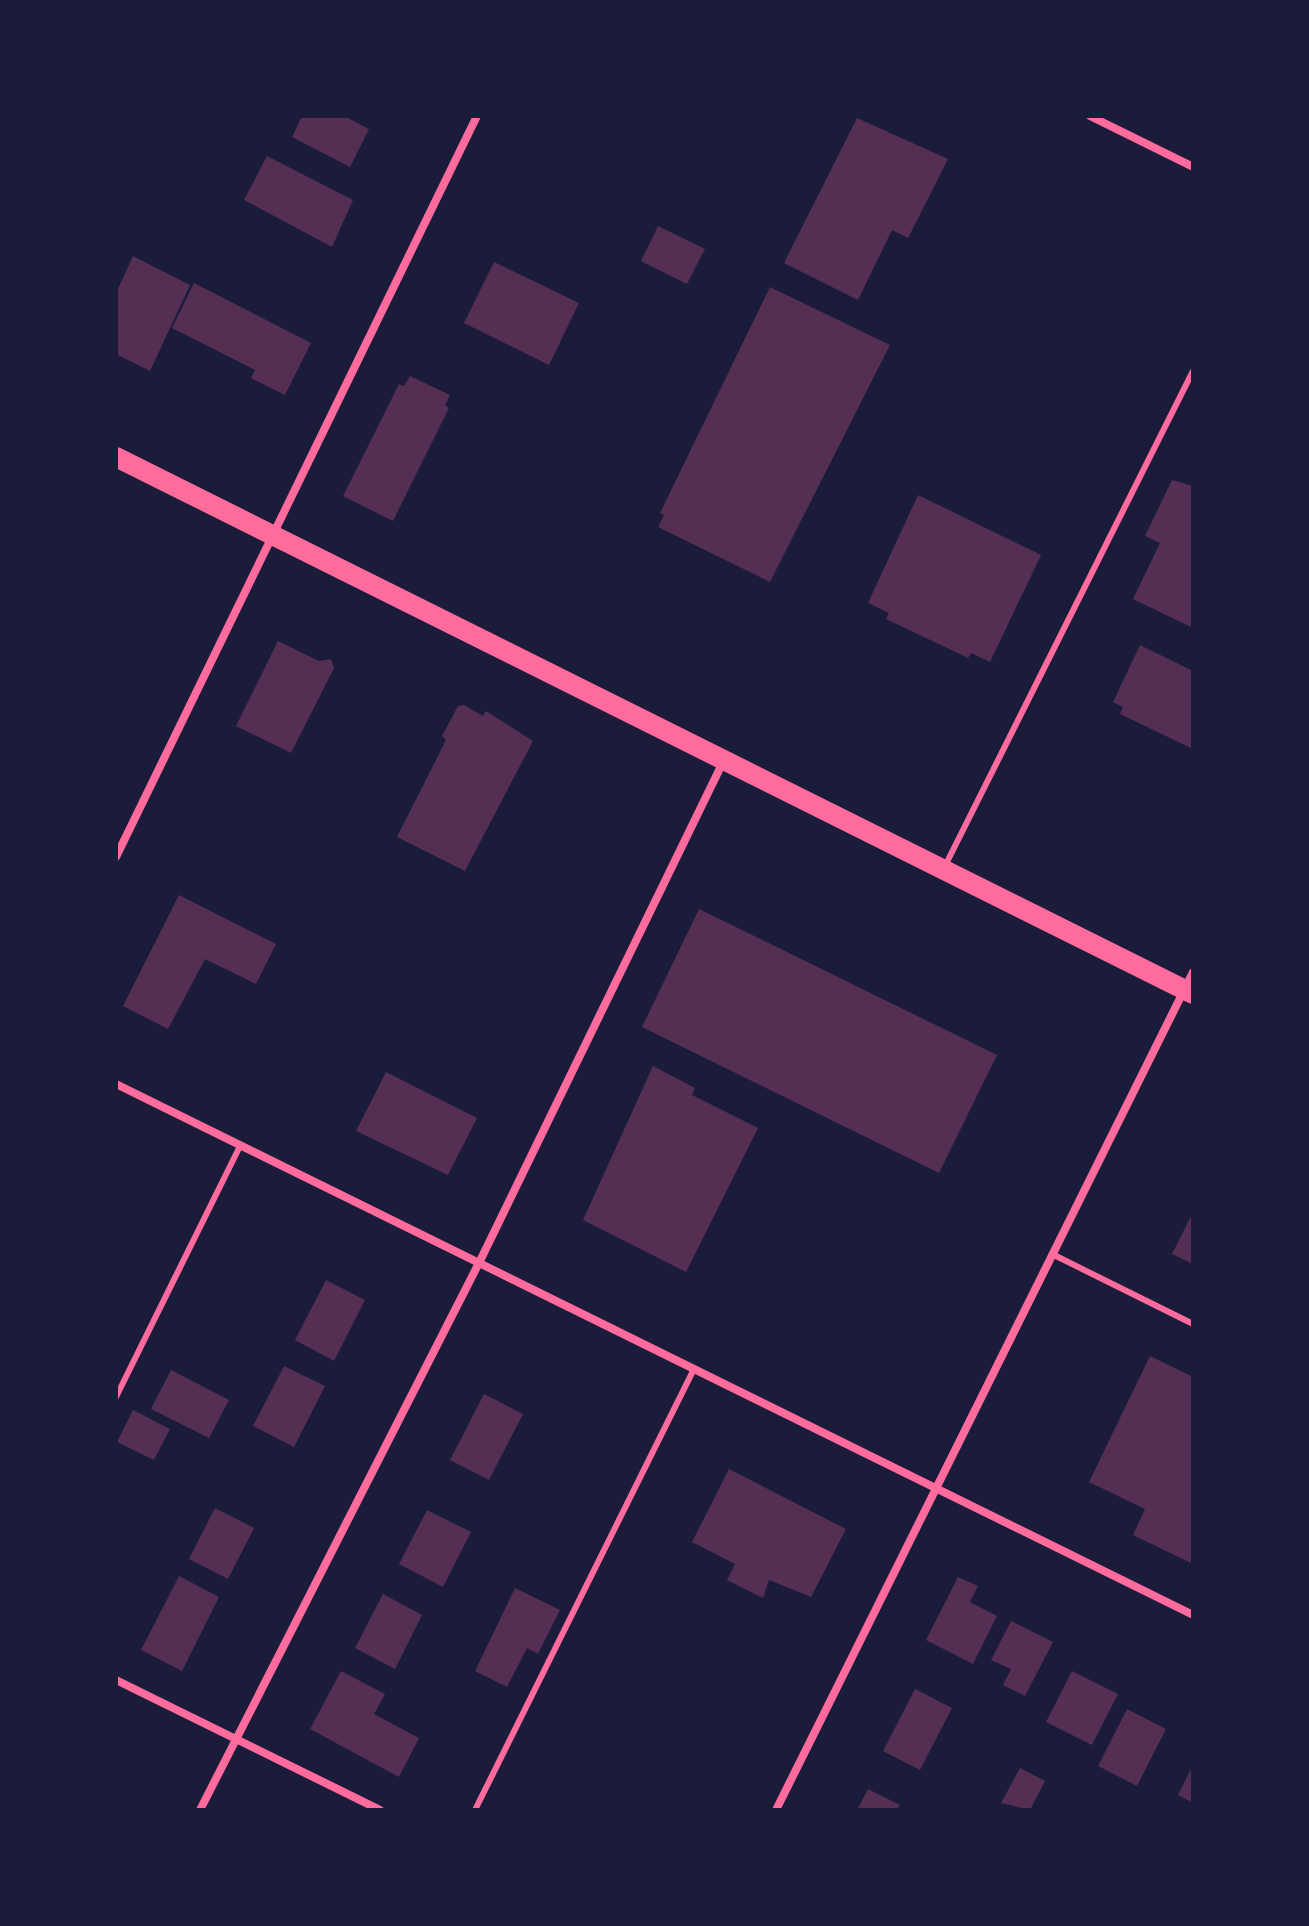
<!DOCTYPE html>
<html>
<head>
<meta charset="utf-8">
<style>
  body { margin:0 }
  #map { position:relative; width:1309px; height:1926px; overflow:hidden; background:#1b1b3a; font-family:Literata,serif }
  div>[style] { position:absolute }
  .building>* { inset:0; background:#542f53 }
  .service>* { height:6px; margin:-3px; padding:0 3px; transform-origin:3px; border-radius:3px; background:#ff6b9d }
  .minor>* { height:8px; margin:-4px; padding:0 4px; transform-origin:4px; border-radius:4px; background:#ff6b9d }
  .primary>* { height:20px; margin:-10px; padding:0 10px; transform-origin:10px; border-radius:10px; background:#ff6b9d }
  span { translate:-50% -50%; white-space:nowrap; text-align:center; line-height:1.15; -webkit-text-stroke:6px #1b1b3a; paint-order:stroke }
  .frame { position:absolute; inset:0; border:118px solid #1b1b3a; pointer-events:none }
</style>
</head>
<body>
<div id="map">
  <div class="building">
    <div style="clip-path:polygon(302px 116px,344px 116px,369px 129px,350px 167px,292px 137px)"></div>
    <div style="clip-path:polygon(857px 118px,948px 159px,908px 238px,892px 230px,858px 300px,784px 263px)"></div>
    <div style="clip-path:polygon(267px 156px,353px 200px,332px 247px,244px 200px)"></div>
    <div style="clip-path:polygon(658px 226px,705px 249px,687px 284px,641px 261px)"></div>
    <div style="clip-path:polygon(133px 256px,190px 285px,150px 371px,116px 354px,116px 293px)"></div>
    <div style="clip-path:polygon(494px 262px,579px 303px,549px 365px,464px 323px)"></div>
    <div style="clip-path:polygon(194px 283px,311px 343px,285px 395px,251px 378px,255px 370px,172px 328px)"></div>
    <div style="clip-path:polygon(770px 287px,890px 345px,770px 582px,658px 527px,664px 515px,660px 513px)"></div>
    <div style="clip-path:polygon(410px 376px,450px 395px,445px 405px,449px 408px,393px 521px,343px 496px,399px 384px,404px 386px)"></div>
    <div style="clip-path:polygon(1172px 480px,1193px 486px,1193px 628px,1133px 599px,1160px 543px,1145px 536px)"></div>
    <div style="clip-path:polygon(918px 495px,1041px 555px,990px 662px,971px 653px,968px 658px,886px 619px,889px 613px,868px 603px)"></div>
    <div style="clip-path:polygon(278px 641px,319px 661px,331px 659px,334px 668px,291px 753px,236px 726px)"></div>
    <div style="clip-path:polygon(1140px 645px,1193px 671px,1193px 749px,1120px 714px,1123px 707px,1113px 702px)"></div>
    <div style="clip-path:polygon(464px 705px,483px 716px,486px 711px,533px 741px,465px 871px,397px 837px,446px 740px,442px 736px,458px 706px)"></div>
    <div style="clip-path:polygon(179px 895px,276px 944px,256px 984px,205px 959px,168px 1029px,123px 1006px)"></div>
    <div style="clip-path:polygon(699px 909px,997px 1055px,939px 1173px,642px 1027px)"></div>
    <div style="clip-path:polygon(653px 1066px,695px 1088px,692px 1095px,758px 1128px,686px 1272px,583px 1220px)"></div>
    <div style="clip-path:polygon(386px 1072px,477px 1118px,448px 1175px,356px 1131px)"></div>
    <div style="clip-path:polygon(1193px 1212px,1193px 1264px,1172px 1254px)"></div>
    <div style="clip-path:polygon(326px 1280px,365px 1300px,334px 1361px,295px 1340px)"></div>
    <div style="clip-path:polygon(1150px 1356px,1193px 1377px,1193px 1564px,1133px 1535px,1145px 1509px,1089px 1482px)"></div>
    <div style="clip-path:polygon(284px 1366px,325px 1386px,294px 1447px,253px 1426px)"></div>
    <div style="clip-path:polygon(171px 1370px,229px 1400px,209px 1438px,151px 1409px)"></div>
    <div style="clip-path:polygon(484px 1394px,523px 1414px,489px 1480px,450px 1460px)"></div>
    <div style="clip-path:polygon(133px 1410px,170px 1429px,154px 1460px,117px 1442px)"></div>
    <div style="clip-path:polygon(729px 1469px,846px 1529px,811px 1597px,769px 1580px,763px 1598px,727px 1580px,735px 1564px,692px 1542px)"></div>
    <div style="clip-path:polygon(215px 1508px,254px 1528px,228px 1579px,189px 1559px)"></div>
    <div style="clip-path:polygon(427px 1510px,471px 1532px,443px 1587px,399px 1564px)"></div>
    <div style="clip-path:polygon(179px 1576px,219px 1597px,182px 1671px,141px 1650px)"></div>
    <div style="clip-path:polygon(958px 1577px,978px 1586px,970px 1602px,997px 1616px,973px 1664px,926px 1640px)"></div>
    <div style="clip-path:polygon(515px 1588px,560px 1610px,538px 1654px,527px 1648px,507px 1687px,475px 1671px)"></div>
    <div style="clip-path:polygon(383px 1594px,422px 1615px,395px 1669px,355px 1648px)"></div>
    <div style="clip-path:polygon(1011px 1621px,1053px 1642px,1025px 1696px,1003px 1685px,1011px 1669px,991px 1660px)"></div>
    <div style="clip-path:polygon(341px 1671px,385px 1694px,374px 1714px,419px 1738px,399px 1777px,310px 1729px)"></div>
    <div style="clip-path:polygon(1072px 1671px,1118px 1694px,1092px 1745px,1046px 1722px)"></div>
    <div style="clip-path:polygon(915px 1689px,952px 1708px,920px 1770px,883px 1751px)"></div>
    <div style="clip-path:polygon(1127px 1709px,1166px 1729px,1137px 1786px,1098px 1766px)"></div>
    <div style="clip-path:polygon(1193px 1765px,1193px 1803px,1178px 1795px)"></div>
    <div style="clip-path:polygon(1020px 1768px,1045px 1781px,1030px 1810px,1001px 1803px)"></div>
    <div style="clip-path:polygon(868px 1789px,900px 1805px,897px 1810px,857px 1810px)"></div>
  </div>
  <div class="service">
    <div style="left:944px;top:868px;width:556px;rotate:-63.39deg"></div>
    <div style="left:1052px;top:1254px;width:157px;rotate:26.4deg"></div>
    <div style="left:116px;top:1397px;width:280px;rotate:-63.7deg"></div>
    <div style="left:475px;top:1810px;width:492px;rotate:-63.6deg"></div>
  </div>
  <div class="minor">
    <div style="left:1090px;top:116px;width:115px;rotate:26.3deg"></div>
    <div style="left:116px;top:857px;width:824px;rotate:-64.03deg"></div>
    <div style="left:116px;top:1084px;width:1201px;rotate:26.24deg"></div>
    <div style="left:116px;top:1680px;width:294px;rotate:26.2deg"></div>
    <div style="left:200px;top:1810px;width:614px;rotate:-62.98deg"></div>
    <div style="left:479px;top:1263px;width:557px;rotate:-64.03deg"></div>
    <div style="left:776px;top:1810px;width:936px;rotate:-63.54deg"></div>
  </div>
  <div class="primary">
    <div style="left:116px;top:457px;width:1203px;rotate:26.5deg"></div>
  </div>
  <div class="frame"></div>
</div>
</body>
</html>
